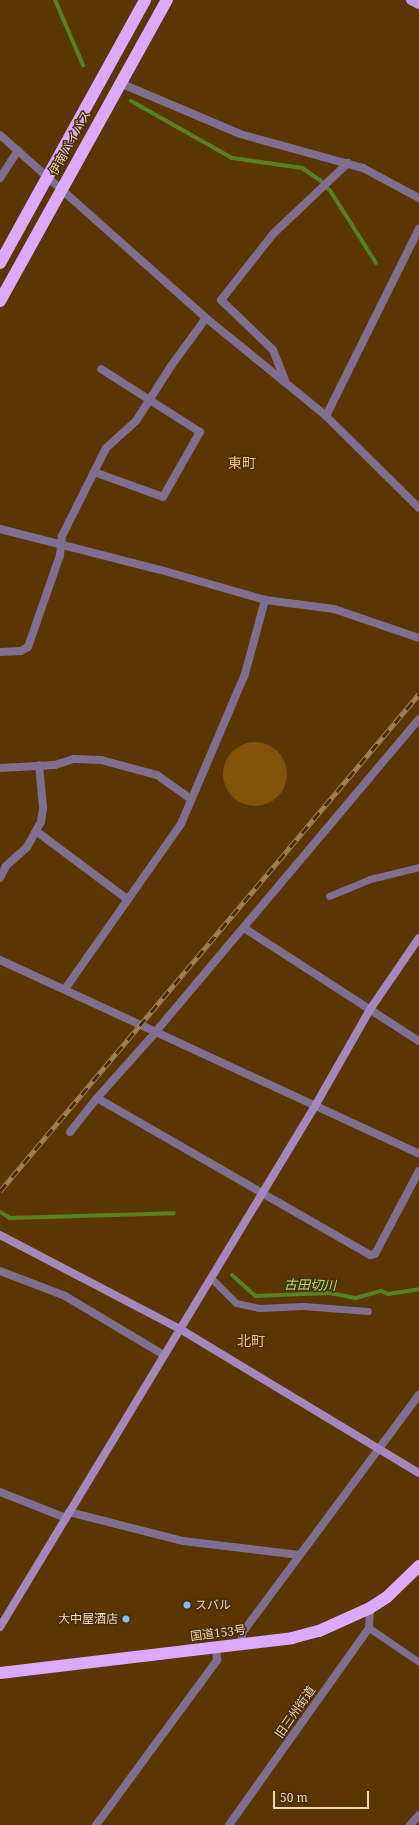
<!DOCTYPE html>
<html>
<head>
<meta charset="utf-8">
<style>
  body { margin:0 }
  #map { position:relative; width:419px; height:1825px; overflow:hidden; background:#593602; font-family:"Noto Serif","Noto Sans JP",serif }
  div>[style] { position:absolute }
  .stream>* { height:4px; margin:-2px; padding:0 2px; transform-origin:2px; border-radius:2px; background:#598025 }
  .building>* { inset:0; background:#83530a }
  .round { border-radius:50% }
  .lane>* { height:7px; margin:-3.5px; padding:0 3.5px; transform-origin:3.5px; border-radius:3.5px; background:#816d90 }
  .street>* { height:8px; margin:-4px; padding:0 4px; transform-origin:4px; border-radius:4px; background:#816d90 }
  .secondary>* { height:8px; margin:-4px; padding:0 4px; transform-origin:4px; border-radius:4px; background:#a586bd }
  .primary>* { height:10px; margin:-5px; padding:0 5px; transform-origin:5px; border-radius:5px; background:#c199df }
  .highway>* { height:12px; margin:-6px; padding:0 6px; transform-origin:6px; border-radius:6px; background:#dbaaff }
  .rail>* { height:4.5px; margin-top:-2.25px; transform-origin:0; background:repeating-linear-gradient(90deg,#472f0e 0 9px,#a18259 0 18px); box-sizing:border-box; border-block:1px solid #a18259 }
  .dots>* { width:11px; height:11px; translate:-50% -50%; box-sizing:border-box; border:2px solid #472f0e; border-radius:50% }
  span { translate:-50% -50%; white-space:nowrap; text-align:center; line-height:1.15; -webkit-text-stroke:3px #472f0e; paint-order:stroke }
  .street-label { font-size:12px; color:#f1d6b9 }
  .poi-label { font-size:12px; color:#f1d6b9 }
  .left { translate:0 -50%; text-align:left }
  .right { translate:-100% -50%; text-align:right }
  .water-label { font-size:13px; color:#a9e06c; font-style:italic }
  .quarter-label { font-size:14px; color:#f3bf82 }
  .scale { position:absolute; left:273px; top:1791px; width:96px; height:18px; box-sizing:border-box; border:2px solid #f1d6b9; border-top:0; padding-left:5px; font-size:12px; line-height:14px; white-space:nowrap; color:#f1d6b9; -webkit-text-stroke:3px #472f0e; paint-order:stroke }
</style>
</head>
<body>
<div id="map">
  <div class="stream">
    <div style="left:55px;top:0;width:71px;rotate:66.7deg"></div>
    <div style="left:131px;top:101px;width:116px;rotate:29.4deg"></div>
    <div style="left:232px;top:158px;width:71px;rotate:8.1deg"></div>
    <div style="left:302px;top:168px;width:22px;rotate:34deg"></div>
    <div style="left:320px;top:180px;width:16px;rotate:47deg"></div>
    <div style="left:331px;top:192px;width:84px;rotate:57.6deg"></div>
    <div style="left:0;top:1212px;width:12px;rotate:31deg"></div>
    <div style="left:10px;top:1218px;width:164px;rotate:-1.7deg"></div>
    <div style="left:232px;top:1275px;width:31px;rotate:42deg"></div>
    <div style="left:255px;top:1296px;width:75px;rotate:-2.3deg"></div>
    <div style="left:330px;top:1293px;width:26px;rotate:11deg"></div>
    <div style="left:356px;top:1298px;width:26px;rotate:-16deg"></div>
    <div style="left:381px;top:1291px;width:8px;rotate:23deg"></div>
    <div style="left:388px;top:1294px;width:31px;rotate:-9deg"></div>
  </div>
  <div class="building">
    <div class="round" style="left:223px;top:742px;width:64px;height:64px"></div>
  </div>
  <div class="lane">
    <div style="left:329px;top:896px;width:44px;rotate:-22.5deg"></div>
    <div style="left:370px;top:879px;width:50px;rotate:-13.8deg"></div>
    <div style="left:211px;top:1278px;width:35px;rotate:45deg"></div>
    <div style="left:236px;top:1303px;width:24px;rotate:12deg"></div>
    <div style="left:259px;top:1308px;width:44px;rotate:-2.6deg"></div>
    <div style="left:303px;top:1306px;width:65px;rotate:4.4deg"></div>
    <div style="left:369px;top:1628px;width:60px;rotate:34.2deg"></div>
  </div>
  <div class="street">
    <div style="left:120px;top:83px;width:130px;rotate:23deg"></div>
    <div style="left:240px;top:134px;width:128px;rotate:15.5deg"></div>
    <div style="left:363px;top:168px;width:64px;rotate:28.2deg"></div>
    <div style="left:0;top:135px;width:276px;rotate:41.6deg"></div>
    <div style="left:206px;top:318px;width:155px;rotate:39.2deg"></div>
    <div style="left:326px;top:416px;width:131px;rotate:44.7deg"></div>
    <div style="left:0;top:178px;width:33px;rotate:-57deg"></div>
    <div style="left:285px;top:380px;width:32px;rotate:-112deg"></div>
    <div style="left:273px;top:350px;width:72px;rotate:-136.1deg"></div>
    <div style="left:221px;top:300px;width:85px;rotate:-51.7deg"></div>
    <div style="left:274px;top:233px;width:102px;rotate:-43.4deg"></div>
    <div style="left:326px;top:416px;width:209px;rotate:-63.6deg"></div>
    <div style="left:94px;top:472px;width:73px;rotate:19.9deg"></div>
    <div style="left:163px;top:497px;width:75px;rotate:-60.4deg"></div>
    <div style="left:200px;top:432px;width:117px;rotate:-147.5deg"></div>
    <div style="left:0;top:529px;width:166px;rotate:14.3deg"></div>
    <div style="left:161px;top:570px;width:108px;rotate:16.1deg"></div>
    <div style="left:265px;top:600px;width:70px;rotate:7.4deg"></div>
    <div style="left:334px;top:609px;width:90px;rotate:18.8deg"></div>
    <div style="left:0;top:652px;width:21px;rotate:-3deg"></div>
    <div style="left:21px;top:651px;width:8px;rotate:-30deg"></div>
    <div style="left:28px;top:647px;width:97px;rotate:-70.8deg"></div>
    <div style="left:60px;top:555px;width:19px;rotate:-84deg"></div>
    <div style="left:62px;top:536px;width:98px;rotate:-63.4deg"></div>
    <div style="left:106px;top:448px;width:40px;rotate:-42deg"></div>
    <div style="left:136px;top:421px;width:65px;rotate:-57.5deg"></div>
    <div style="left:171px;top:366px;width:59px;rotate:-53.9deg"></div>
    <div style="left:419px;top:719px;width:410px;rotate:130.1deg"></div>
    <div style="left:155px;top:1033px;width:87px;rotate:131.7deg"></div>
    <div style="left:97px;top:1098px;width:315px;rotate:29.9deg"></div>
    <div style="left:370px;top:1255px;width:5px;rotate:-11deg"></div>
    <div style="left:375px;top:1254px;width:94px;rotate:-62.1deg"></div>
    <div style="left:0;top:768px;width:55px;rotate:-3.1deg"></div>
    <div style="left:55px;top:765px;width:20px;rotate:-18deg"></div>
    <div style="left:74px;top:759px;width:27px;rotate:2deg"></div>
    <div style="left:101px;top:760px;width:58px;rotate:15deg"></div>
    <div style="left:157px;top:775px;width:42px;rotate:35.2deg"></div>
    <div style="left:36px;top:831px;width:114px;rotate:36.8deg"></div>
    <div style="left:0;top:878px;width:13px;rotate:-63deg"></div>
    <div style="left:6px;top:866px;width:28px;rotate:-42deg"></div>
    <div style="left:27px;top:847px;width:29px;rotate:-61deg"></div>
    <div style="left:41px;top:822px;width:15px;rotate:-82deg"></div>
    <div style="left:43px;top:807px;width:42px;rotate:-95.4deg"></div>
    <div style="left:244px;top:928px;width:208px;rotate:32.9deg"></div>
    <div style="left:0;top:960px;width:462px;rotate:24.8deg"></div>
    <div style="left:65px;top:989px;width:202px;rotate:-54.9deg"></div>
    <div style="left:181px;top:824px;width:163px;rotate:-66.9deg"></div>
    <div style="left:245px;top:674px;width:77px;rotate:-74.9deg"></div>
    <div style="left:70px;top:1132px;width:43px;rotate:-51.5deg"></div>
    <div style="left:0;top:1271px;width:70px;rotate:21deg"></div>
    <div style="left:65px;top:1296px;width:115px;rotate:30.8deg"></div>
    <div style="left:0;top:1492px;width:71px;rotate:21.5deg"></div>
    <div style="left:69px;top:1512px;width:118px;rotate:14.3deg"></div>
    <div style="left:183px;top:1541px;width:117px;rotate:6.9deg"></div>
    <div style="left:242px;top:1644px;width:11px;rotate:-90deg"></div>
    <div style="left:242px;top:1633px;width:297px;rotate:-53.4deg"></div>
    <div style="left:96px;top:1825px;width:205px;rotate:-53.7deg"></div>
    <div style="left:217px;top:1660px;width:12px;rotate:-95deg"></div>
    <div style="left:229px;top:1825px;width:242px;rotate:-54.6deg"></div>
    <div style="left:369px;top:1628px;width:20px;rotate:-87deg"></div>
    <div style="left:410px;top:1825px;width:13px;rotate:-48deg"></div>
  </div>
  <div class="secondary">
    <div style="left:0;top:1235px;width:203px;rotate:27.6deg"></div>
    <div style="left:180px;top:1329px;width:279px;rotate:31.1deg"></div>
    <div style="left:0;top:1627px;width:609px;rotate:-58.84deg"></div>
    <div style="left:315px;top:1106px;width:113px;rotate:-60.3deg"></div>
    <div style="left:371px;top:1008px;width:85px;rotate:-55.6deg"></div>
  </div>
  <div class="primary">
    <div style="left:411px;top:0;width:9px;rotate:27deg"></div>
  </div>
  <div class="highway">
    <div style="left:0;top:263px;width:300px;rotate:-61.1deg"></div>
    <div style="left:0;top:301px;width:344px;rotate:-61deg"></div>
    <div style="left:0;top:1673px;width:294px;rotate:-6.8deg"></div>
    <div style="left:292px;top:1638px;width:28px;rotate:-15deg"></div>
    <div style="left:319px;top:1631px;width:56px;rotate:-24.3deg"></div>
    <div style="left:370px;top:1608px;width:20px;rotate:-33deg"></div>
    <div style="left:387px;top:1597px;width:45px;rotate:-44.1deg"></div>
  </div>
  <div class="rail">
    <div style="left:0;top:1191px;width:650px;rotate:-49.87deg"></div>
  </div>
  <div class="dots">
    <div style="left:187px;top:1605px;background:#81bdfa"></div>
    <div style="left:126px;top:1619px;background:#81bdfa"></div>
  </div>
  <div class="street-label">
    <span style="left:70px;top:143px;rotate:-61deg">伊南バイパス</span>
    <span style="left:218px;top:1633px;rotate:-7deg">国道153号</span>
    <span style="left:295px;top:1712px;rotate:-55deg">旧三州街道</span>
  </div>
  <div class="poi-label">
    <span class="left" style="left:195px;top:1605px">スバル</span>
    <span class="right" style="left:118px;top:1619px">大中屋酒店</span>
  </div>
  <div class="water-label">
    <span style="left:310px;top:1285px;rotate:1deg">古田切川</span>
  </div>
  <div class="quarter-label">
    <span style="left:242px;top:463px">東町</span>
    <span style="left:251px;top:1341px">北町</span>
  </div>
  <div class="scale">50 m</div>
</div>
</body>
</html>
